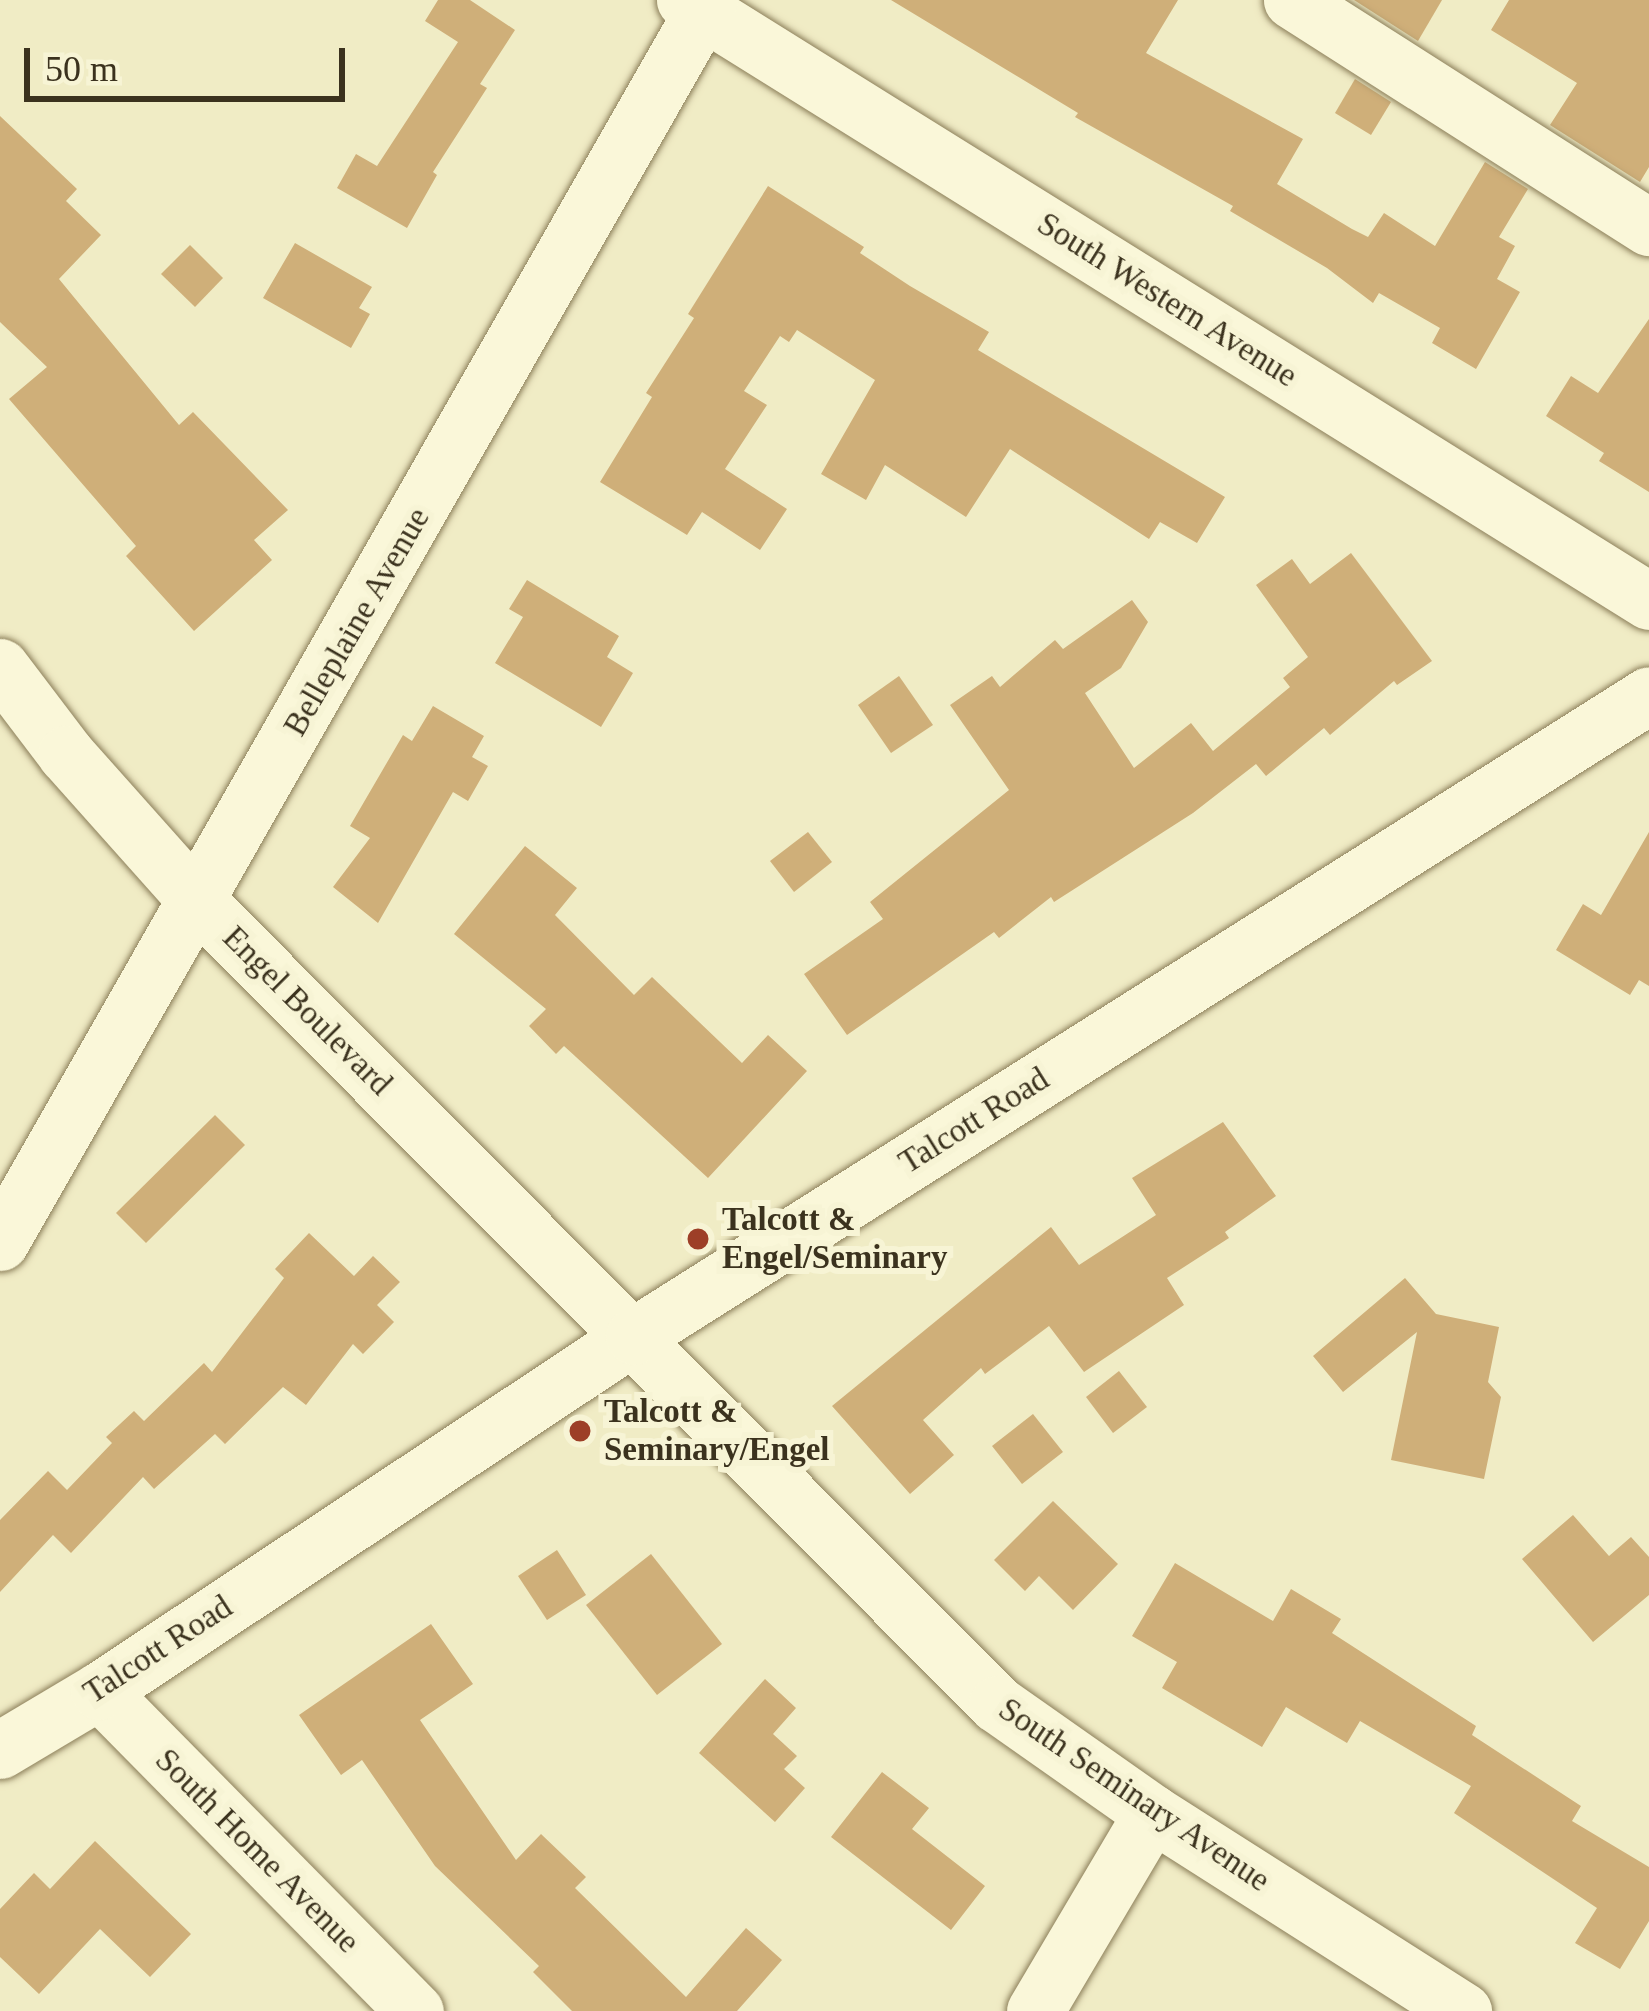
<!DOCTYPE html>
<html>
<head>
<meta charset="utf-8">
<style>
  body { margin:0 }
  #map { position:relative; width:1649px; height:2011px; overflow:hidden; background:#f0ecc5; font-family:Georgia,serif }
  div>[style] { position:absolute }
  .building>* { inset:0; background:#cfaf79 }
  .roads { filter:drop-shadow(0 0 3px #8c7f5a) drop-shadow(0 0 3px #8c7f5a) }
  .minor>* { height:57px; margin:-28.5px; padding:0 28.5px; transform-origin:28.5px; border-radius:28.5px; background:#faf7d9 }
  .dots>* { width:33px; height:33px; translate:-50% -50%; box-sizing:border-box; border:6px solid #f7f4d5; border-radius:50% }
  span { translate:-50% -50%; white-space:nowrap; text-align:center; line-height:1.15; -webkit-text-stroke:12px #f7f4d5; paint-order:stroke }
  .street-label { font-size:33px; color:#3b321e }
  .poi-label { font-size:33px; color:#3b321e; font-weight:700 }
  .left { translate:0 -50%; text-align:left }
  .scale { position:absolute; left:24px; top:48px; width:321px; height:54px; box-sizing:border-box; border:6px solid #3b321e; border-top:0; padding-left:15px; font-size:36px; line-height:42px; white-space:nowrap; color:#3b321e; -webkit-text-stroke:9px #f7f4d5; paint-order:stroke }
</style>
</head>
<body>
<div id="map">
  <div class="building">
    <div style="clip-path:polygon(438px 0,470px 0,515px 30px,480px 84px,487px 88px,433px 172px,437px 175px,407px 228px,337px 188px,356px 154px,377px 166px,458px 42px,425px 21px)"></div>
    <div style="clip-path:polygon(891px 0,1178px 0,1146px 53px,1303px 139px,1277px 184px,1352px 229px,1368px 237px,1384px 213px,1435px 246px,1485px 162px,1528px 189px,1499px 237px,1515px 246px,1497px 279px,1520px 292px,1476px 369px,1432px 343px,1440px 328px,1379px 293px,1373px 303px,1327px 268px,1230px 211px,1233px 206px,1075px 117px,1078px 113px)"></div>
    <div style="clip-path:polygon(1354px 0,1442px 0,1418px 41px)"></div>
    <div style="clip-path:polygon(1509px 0,1649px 0,1649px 167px,1640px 182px,1550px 125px,1577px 83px,1491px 30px)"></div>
    <div style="clip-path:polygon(1355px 79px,1391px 102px,1371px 135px,1335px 113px)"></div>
    <div style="clip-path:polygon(0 116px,77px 189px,66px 201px,101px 235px,59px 279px,179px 425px,193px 412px,288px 510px,254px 540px,272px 560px,194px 631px,126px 556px,136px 546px,9px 399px,47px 367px,0 322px)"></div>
    <div style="clip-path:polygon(768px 186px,864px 247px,860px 253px,910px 286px,989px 332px,978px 350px,1225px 497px,1197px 543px,1160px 522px,1149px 539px,1010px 449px,966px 517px,885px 465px,866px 500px,821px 474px,875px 380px,797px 330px,789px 342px,780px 336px,744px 391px,767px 405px,725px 469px,787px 509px,760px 550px,702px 512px,687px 535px,600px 482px,652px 397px,646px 393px,694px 318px,688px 314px)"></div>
    <div style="clip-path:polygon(295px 243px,372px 287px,359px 308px,370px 314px,351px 348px,263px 298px)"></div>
    <div style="clip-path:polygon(190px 245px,223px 278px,195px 307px,161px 274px)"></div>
    <div style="clip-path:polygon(1649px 319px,1649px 492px,1599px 461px,1604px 453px,1546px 416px,1571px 376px,1598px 393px)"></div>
    <div style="clip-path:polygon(1351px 553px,1432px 661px,1397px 685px,1394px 681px,1330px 735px,1324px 728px,1266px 776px,1256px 764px,1193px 813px,1054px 902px,1051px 897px,999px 938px,994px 932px,847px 1035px,804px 974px,883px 919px,870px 902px,1009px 790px,950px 705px,992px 676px,1000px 687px,1055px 640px,1063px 649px,1132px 600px,1148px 622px,1121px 668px,1085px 693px,1134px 768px,1191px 723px,1213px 751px,1290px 687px,1283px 678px,1308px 657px,1256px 585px,1292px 559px,1310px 584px)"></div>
    <div style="clip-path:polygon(527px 580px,619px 636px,607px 657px,633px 673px,601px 727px,495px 663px,523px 617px,509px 609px)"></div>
    <div style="clip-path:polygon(899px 676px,933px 725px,891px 753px,858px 705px)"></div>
    <div style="clip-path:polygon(433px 706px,484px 736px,472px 757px,488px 766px,468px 801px,453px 792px,378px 923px,333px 887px,370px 838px,350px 826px,403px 735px,412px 741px)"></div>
    <div style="clip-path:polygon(808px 832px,832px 862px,794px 892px,770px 861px)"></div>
    <div style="clip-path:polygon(1649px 832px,1649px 986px,1639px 980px,1630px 995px,1556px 950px,1583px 904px,1601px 915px)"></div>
    <div style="clip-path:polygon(525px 846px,577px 888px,555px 915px,634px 995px,652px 977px,742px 1063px,768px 1035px,807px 1071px,708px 1178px,564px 1046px,556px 1054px,529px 1026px,546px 1009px,454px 934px)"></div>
    <div style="clip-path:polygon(215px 1115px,245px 1145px,146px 1243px,116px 1213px)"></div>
    <div style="clip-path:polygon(1223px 1122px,1276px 1196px,1225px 1232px,1229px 1238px,1167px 1278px,1184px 1305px,1084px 1372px,1049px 1326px,985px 1374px,981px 1368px,923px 1420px,954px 1455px,910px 1494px,832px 1406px,1051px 1227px,1079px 1265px,1156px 1215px,1132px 1178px)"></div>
    <div style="clip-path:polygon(309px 1233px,354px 1276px,373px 1256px,400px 1282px,377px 1305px,394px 1322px,363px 1354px,353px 1344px,306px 1405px,283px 1387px,225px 1444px,215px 1434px,154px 1489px,143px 1477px,71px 1553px,53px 1535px,0 1592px,0 1520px,48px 1471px,67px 1490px,112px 1443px,106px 1437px,134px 1411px,144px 1421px,204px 1363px,212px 1372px,284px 1278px,275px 1269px)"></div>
    <div style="clip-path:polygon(1405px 1278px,1436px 1314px,1499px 1327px,1488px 1382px,1501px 1397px,1484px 1479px,1391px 1460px,1417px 1332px,1343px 1392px,1313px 1356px)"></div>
    <div style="clip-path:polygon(1119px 1371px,1147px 1407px,1113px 1433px,1086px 1397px)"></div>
    <div style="clip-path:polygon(1033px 1414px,1063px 1452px,1022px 1484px,992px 1446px)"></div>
    <div style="clip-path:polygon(1053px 1501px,1118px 1564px,1073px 1610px,1039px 1576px,1025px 1591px,994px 1560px)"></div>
    <div style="clip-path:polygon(1573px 1515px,1609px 1556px,1631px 1537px,1649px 1557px,1649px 1595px,1593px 1642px,1522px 1559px)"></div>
    <div style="clip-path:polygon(557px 1550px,586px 1595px,547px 1620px,518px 1576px)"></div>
    <div style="clip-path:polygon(651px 1554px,722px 1644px,657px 1695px,586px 1605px)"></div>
    <div style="clip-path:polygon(1175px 1563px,1273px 1621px,1291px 1589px,1341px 1619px,1332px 1633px,1476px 1726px,1472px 1735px,1581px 1806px,1572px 1821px,1649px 1867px,1649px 1921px,1620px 1969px,1575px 1943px,1597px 1908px,1454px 1813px,1471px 1786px,1360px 1721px,1347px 1743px,1286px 1707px,1262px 1747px,1162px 1688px,1177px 1662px,1132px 1636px)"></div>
    <div style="clip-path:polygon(431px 1624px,473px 1684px,420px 1720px,516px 1860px,541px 1834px,586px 1877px,575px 1888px,686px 1997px,746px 1928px,782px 1960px,737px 2011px,572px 2011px,533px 1972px,539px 1966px,435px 1866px,362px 1760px,341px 1775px,299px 1715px)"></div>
    <div style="clip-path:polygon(765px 1679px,796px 1708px,773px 1734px,797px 1756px,784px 1769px,805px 1788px,775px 1822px,699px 1753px)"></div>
    <div style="clip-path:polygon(882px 1772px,929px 1808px,912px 1829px,985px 1886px,951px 1930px,831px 1837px)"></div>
    <div style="clip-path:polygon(95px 1841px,191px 1934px,150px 1977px,100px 1929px,39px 1994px,0 1957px,0 1909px,34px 1873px,50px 1889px)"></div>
  </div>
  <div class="roads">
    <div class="minor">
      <div style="left:685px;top:0;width:1136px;rotate:31.94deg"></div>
      <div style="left:1292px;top:0;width:423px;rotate:32.5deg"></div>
      <div style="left:0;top:667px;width:109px;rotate:52.8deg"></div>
      <div style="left:66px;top:754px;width:198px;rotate:48.3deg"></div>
      <div style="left:198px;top:902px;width:1132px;rotate:45.11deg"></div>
      <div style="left:997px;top:1704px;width:189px;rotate:35.1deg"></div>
      <div style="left:1152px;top:1813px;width:369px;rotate:32.5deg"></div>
      <div style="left:0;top:1242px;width:1430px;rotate:-60.28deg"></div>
      <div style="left:99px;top:1691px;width:450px;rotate:45.4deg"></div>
      <div style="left:0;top:1750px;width:115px;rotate:-30.8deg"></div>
      <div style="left:99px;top:1691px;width:642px;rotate:-33.57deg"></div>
      <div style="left:634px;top:1336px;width:1200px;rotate:-32.27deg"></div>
      <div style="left:1035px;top:2011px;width:230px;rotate:-59.4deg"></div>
    </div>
  </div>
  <div class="dots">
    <div style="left:698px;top:1239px;background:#9d3f27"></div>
    <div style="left:580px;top:1431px;background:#9d3f27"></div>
  </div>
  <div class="street-label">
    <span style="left:1167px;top:300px;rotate:32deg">South Western Avenue</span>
    <span style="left:357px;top:622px;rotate:-60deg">Belleplaine Avenue</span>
    <span style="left:307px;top:1011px;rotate:45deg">Engel Boulevard</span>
    <span style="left:974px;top:1121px;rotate:-32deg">Talcott Road</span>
    <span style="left:158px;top:1650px;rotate:-33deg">Talcott Road</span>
    <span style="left:1134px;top:1795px;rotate:34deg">South Seminary Avenue</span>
    <span style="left:257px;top:1851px;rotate:45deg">South Home Avenue</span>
  </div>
  <div class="poi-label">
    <span class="left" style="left:722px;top:1239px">Talcott &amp;<br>Engel/Seminary</span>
    <span class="left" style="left:604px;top:1431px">Talcott &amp;<br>Seminary/Engel</span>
  </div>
  <div class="scale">50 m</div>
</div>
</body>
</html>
